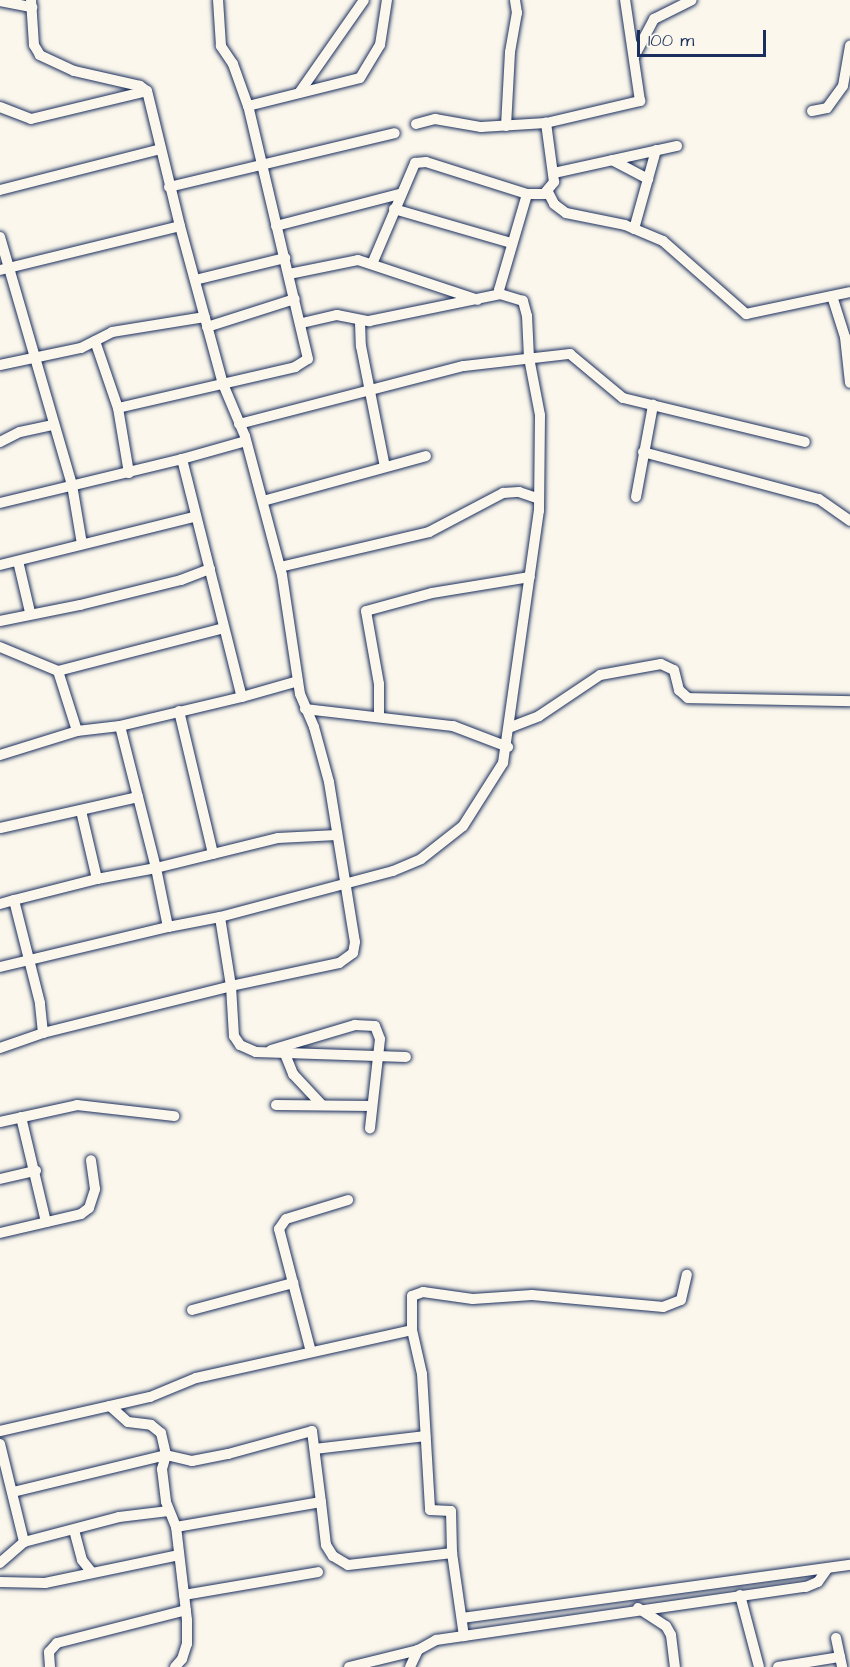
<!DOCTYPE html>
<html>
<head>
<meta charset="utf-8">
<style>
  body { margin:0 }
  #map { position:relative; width:850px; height:1667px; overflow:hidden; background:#fbf7ec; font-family:"Architects Daughter",sans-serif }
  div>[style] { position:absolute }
  .roads { filter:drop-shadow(0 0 2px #1b2f5e) drop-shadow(0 0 2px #1b2f5e) }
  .street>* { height:10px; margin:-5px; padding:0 5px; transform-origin:5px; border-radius:5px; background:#fbf7ec }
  span { translate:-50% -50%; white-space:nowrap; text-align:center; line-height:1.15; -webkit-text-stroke:4.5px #fbf7ec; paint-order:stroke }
  .scale { position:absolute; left:637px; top:30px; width:129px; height:27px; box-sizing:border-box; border:3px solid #1b2f5e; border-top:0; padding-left:8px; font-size:18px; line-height:21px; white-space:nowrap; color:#1b2f5e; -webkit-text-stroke:4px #fbf7ec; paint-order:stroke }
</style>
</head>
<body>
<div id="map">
  <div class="roads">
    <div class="street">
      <div style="left:0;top:1px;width:33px;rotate:11deg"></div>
      <div style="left:635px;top:55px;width:41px;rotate:-62.2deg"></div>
      <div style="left:654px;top:19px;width:42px;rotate:-26.6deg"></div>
      <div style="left:299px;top:93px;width:113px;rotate:-55deg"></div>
      <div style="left:248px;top:106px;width:115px;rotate:-14deg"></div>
      <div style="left:360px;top:78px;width:39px;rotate:-59deg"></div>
      <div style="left:380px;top:45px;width:46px;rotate:-81.2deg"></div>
      <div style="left:0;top:107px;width:33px;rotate:21deg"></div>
      <div style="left:31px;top:119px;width:119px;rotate:-13.6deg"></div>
      <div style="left:812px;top:111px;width:15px;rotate:-11deg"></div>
      <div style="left:827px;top:108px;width:27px;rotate:-54deg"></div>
      <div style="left:843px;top:86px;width:41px;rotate:-80.1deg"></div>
      <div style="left:416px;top:124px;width:20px;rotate:-15deg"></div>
      <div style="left:435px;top:119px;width:47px;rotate:9.9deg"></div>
      <div style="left:481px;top:127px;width:65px;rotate:-3.5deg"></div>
      <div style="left:506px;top:126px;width:74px;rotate:-86.9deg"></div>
      <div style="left:510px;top:52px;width:40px;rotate:-80deg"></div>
      <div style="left:517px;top:13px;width:13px;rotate:-99deg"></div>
      <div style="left:612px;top:160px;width:41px;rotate:27.8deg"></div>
      <div style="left:554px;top:173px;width:126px;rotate:-12.4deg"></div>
      <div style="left:169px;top:187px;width:232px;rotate:-13.4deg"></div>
      <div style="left:0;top:190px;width:166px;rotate:-14.3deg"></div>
      <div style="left:548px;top:192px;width:13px;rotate:63deg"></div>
      <div style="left:554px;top:204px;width:15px;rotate:37deg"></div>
      <div style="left:566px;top:213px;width:60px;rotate:11.5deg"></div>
      <div style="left:625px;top:225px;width:41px;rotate:22.8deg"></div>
      <div style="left:663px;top:241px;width:111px;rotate:41.3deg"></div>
      <div style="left:746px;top:314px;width:106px;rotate:-11.9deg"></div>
      <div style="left:394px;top:209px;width:122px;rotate:16.2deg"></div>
      <div style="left:180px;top:226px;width:164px;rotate:74.8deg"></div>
      <div style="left:223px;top:384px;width:56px;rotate:67.1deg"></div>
      <div style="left:245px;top:436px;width:144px;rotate:75.1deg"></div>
      <div style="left:282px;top:575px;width:120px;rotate:81.4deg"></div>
      <div style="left:300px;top:694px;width:36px;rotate:67deg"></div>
      <div style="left:314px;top:727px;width:57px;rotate:74.7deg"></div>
      <div style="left:329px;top:782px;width:162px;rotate:80.8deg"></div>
      <div style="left:355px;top:942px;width:11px;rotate:100deg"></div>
      <div style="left:353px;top:953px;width:17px;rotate:144deg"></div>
      <div style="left:339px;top:963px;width:110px;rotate:168deg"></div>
      <div style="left:231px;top:986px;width:50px;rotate:86.6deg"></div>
      <div style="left:234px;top:1036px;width:11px;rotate:56deg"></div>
      <div style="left:240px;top:1045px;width:17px;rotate:24deg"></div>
      <div style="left:256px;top:1052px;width:150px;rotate:1.9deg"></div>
      <div style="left:276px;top:226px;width:128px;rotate:-14.5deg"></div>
      <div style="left:634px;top:229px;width:82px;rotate:-74.4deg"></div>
      <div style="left:0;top:237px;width:258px;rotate:73.8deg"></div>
      <div style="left:72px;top:485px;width:60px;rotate:80.4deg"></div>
      <div style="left:372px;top:264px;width:110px;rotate:-66.9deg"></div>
      <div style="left:415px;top:163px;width:11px;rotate:-5deg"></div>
      <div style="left:426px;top:162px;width:106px;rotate:17.6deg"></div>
      <div style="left:527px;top:194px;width:17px"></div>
      <div style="left:544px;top:194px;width:16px;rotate:-50deg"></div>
      <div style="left:554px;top:182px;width:60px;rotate:-97.7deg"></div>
      <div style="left:546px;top:123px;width:97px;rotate:-13.2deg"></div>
      <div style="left:640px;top:101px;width:102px;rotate:-98.4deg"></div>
      <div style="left:0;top:270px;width:185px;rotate:-13.7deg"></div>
      <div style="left:180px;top:226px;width:139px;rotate:-103.7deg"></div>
      <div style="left:147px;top:91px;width:9px;rotate:-144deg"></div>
      <div style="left:140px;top:86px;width:68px;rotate:-167.2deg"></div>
      <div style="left:74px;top:71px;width:38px;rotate:-155deg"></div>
      <div style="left:40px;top:55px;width:12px;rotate:-121deg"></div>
      <div style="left:34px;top:45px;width:45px;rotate:-93.8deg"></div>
      <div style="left:289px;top:274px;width:70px;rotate:-11.5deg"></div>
      <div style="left:358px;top:260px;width:126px;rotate:18.4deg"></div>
      <div style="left:195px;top:280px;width:93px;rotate:-13.7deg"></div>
      <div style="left:832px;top:296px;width:43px;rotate:72.4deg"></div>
      <div style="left:845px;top:337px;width:46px;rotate:83.8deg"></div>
      <div style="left:360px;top:322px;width:24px;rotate:88deg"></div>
      <div style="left:361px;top:346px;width:123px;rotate:78.8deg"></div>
      <div style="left:302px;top:323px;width:36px;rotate:-13deg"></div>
      <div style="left:337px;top:315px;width:33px;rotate:11deg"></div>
      <div style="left:369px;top:321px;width:134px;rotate:-11.6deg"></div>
      <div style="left:207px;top:327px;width:92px;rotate:-17.7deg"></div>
      <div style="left:95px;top:341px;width:71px;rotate:71.1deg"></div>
      <div style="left:118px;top:408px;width:66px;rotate:80.4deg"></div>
      <div style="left:0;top:365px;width:83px;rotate:-11.9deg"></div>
      <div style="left:81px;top:348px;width:35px;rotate:-27deg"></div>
      <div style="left:112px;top:332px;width:94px;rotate:-9.2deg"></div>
      <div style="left:118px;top:408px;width:182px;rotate:-13deg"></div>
      <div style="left:295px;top:367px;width:15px;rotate:-32deg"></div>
      <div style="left:308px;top:359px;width:260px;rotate:-103.3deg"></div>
      <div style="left:248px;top:106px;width:45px;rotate:-109.7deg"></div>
      <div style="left:233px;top:64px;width:22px;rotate:-124deg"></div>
      <div style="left:221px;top:46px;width:46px;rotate:-93.7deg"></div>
      <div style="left:239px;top:424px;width:232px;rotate:-14.5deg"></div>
      <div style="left:464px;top:366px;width:107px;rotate:-6.5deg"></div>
      <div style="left:570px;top:354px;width:69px;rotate:39.7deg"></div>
      <div style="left:623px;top:398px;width:187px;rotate:13.6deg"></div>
      <div style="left:0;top:442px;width:22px;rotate:-27deg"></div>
      <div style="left:20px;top:432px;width:35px;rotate:-12deg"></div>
      <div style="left:643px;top:452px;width:182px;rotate:15deg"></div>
      <div style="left:819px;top:499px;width:38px;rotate:35deg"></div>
      <div style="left:182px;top:459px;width:66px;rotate:-15.7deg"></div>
      <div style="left:636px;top:497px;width:94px;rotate:-79.5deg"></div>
      <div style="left:263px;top:501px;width:169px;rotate:-15.4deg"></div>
      <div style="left:0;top:503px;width:187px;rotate:-13.6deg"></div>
      <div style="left:182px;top:459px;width:245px;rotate:75.9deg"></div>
      <div style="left:242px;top:697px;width:125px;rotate:166.6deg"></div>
      <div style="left:18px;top:561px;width:52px;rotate:76.8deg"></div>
      <div style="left:0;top:565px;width:200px;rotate:-13.9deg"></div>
      <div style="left:280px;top:567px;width:153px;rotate:-13.2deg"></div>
      <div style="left:429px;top:532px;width:84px;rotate:-27.8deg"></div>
      <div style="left:503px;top:493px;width:16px;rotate:-4deg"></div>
      <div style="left:519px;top:492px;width:21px;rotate:19deg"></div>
      <div style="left:0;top:621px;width:82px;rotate:-11.3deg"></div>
      <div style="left:80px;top:605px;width:104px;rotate:-13.9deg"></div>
      <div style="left:181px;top:580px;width:31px;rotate:-21deg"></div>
      <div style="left:0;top:647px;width:63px;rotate:22.5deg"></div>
      <div style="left:58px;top:671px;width:63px;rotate:72.4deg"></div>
      <div style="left:58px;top:671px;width:171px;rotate:-14.5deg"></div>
      <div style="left:242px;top:697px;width:58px;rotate:-15.9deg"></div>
      <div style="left:305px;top:709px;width:149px;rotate:6.6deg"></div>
      <div style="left:453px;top:726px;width:59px;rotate:20.9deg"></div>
      <div style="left:179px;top:711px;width:147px;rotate:76.6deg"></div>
      <div style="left:379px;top:716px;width:32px;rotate:-90deg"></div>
      <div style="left:379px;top:684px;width:74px;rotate:-100.1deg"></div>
      <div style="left:366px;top:611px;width:68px;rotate:-15.3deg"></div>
      <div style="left:432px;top:593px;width:99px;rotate:-9.3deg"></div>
      <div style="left:511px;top:727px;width:30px;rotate:-21deg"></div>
      <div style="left:539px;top:716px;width:73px;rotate:-33.9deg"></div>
      <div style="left:600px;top:675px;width:62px;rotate:-10.2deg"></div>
      <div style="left:661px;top:664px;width:14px;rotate:25deg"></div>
      <div style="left:674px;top:670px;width:21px;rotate:76deg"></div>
      <div style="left:679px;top:690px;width:12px;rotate:42deg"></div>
      <div style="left:688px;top:698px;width:162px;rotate:1.1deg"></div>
      <div style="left:0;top:755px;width:81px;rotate:-17.3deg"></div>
      <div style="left:77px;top:731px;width:43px;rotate:-6.6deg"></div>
      <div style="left:120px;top:726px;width:73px;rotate:75.8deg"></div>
      <div style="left:138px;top:797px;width:141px;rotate:167.3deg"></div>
      <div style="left:97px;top:879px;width:60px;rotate:-10.6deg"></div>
      <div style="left:156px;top:868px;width:73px;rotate:-104.2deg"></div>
      <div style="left:0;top:904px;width:15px;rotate:-16deg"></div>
      <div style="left:220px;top:917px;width:179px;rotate:-14.9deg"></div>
      <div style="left:393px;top:871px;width:30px;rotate:-23deg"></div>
      <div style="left:421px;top:859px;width:53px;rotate:-38.2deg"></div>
      <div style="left:463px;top:826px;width:75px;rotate:-57.6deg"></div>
      <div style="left:503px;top:763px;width:255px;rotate:-81.9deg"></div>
      <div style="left:539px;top:511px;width:96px;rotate:-89.4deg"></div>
      <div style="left:540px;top:415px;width:58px;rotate:-100.9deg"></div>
      <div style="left:529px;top:358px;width:42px;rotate:-92.7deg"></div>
      <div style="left:527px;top:316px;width:16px;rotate:-105deg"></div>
      <div style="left:523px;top:301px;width:24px;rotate:-163deg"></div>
      <div style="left:500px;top:294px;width:4px;rotate:-104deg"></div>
      <div style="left:499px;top:290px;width:100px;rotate:-73.7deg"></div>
      <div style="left:0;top:967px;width:173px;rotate:-13.4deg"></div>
      <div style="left:168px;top:927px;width:60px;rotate:-101.5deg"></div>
      <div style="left:156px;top:868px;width:126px;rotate:-13.8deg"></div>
      <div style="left:278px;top:838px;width:59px;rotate:-2.9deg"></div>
      <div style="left:43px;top:1033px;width:194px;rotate:-14deg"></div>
      <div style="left:231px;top:986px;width:70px;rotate:-99.1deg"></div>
      <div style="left:220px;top:917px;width:53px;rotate:169.1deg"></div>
      <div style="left:0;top:1048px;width:46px;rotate:-19.2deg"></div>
      <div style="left:43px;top:1033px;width:30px;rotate:-96deg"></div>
      <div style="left:40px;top:1003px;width:106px;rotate:-104.2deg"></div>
      <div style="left:14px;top:900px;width:86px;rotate:-14.2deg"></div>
      <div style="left:97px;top:879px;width:70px;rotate:-103.2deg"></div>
      <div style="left:271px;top:1050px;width:88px;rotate:-16.6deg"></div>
      <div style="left:355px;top:1025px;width:20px;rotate:3deg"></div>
      <div style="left:375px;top:1026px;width:14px;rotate:69deg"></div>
      <div style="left:380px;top:1039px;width:90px;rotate:96.4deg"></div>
      <div style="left:285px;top:1054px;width:22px;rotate:68deg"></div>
      <div style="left:293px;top:1074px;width:42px;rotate:46.9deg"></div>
      <div style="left:276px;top:1105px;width:95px;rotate:0.6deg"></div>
      <div style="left:21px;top:1117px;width:108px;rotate:76.6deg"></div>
      <div style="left:0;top:1122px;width:79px;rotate:-12.4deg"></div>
      <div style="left:77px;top:1105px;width:98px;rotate:6.5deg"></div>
      <div style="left:0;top:1179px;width:37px;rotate:-13deg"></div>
      <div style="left:0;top:1233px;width:83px;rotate:-13.2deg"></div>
      <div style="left:81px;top:1214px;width:10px;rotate:-37deg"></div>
      <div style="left:89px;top:1208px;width:20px;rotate:-72deg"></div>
      <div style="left:95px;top:1189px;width:29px;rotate:-98deg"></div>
      <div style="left:192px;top:1310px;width:105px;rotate:-15deg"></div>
      <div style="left:412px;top:1330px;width:34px;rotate:-90deg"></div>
      <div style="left:412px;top:1296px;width:12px;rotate:-20deg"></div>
      <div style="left:423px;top:1292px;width:50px;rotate:8deg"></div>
      <div style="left:473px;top:1299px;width:59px;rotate:-3.9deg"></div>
      <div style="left:532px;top:1295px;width:132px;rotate:5.2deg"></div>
      <div style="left:663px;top:1307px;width:19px;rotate:-21deg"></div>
      <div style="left:681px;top:1300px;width:26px;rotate:-77deg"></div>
      <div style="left:311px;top:1352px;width:127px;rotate:-104.6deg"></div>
      <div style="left:279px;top:1229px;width:12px;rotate:-55deg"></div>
      <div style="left:286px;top:1219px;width:65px;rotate:-17deg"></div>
      <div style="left:110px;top:1406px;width:41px;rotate:-12.7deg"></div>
      <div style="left:150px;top:1397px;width:50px;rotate:-22.4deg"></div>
      <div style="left:196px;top:1378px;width:221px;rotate:-12.5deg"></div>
      <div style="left:412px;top:1330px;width:45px;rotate:77.2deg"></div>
      <div style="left:422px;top:1374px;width:136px;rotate:86.6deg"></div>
      <div style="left:430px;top:1510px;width:21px;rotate:3deg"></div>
      <div style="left:451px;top:1511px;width:42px;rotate:88.6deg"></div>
      <div style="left:0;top:1431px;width:113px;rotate:-12.8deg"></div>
      <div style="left:110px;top:1406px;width:24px;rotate:42deg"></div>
      <div style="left:128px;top:1422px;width:23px;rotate:7deg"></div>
      <div style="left:151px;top:1425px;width:13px;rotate:39deg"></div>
      <div style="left:161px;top:1433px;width:23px;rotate:77deg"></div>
      <div style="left:166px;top:1455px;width:15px;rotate:106deg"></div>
      <div style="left:162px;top:1469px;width:33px;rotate:83deg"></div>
      <div style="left:166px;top:1502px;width:27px;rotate:68deg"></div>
      <div style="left:176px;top:1527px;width:147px;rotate:-9.8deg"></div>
      <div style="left:321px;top:1502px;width:43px;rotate:83.4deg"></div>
      <div style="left:326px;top:1545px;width:13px;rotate:58deg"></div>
      <div style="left:333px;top:1556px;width:17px;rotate:31deg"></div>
      <div style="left:348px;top:1565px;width:105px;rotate:-6.6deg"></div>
      <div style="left:452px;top:1553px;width:84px;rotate:81.8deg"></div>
      <div style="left:0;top:1444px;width:101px;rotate:76.2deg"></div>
      <div style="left:24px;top:1542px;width:32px;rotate:139deg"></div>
      <div style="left:315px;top:1449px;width:111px;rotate:-6.7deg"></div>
      <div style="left:13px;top:1492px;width:157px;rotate:-13.6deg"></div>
      <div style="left:166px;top:1455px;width:27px;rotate:13deg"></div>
      <div style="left:192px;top:1461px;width:37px;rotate:-11deg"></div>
      <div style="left:228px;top:1454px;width:87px;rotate:-15.3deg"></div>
      <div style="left:312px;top:1431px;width:72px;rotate:82.8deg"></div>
      <div style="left:74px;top:1530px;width:31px;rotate:75deg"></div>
      <div style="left:82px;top:1560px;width:16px;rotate:52deg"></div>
      <div style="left:24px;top:1542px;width:98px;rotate:-14.7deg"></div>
      <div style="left:119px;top:1517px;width:50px;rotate:-6.8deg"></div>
      <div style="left:0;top:1582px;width:45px;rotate:1.3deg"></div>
      <div style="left:45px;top:1583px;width:137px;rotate:-11.8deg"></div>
      <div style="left:184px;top:1595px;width:136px;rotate:-9.7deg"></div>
      <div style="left:740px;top:1595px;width:74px;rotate:75.2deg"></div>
      <div style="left:638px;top:1608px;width:33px;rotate:33deg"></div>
      <div style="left:666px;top:1626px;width:10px;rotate:61deg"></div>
      <div style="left:671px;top:1635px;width:32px;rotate:83deg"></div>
      <div style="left:462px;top:1618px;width:392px;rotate:-7.8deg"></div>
      <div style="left:836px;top:1638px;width:30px;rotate:78deg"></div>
      <div style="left:50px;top:1667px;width:15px;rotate:-94deg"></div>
      <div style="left:49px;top:1652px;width:12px;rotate:-48deg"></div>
      <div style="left:57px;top:1643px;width:133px;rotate:-14.3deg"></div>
      <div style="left:175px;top:1667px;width:11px;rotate:-49deg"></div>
      <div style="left:182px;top:1659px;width:16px;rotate:-72deg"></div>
      <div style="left:187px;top:1644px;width:24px;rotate:-90deg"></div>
      <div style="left:187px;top:1620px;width:94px;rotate:-96.7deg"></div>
      <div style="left:349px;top:1667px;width:71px;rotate:-13.8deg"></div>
      <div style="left:410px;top:1667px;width:19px;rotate:-65deg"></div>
      <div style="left:418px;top:1650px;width:21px;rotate:-29deg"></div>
      <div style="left:436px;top:1640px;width:374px;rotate:-8.2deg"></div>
      <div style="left:806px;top:1587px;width:13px;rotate:-23deg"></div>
      <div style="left:818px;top:1582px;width:16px;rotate:-55deg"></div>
      <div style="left:778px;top:1667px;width:63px;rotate:-9.2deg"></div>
    </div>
  </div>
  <div class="scale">100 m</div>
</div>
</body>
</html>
